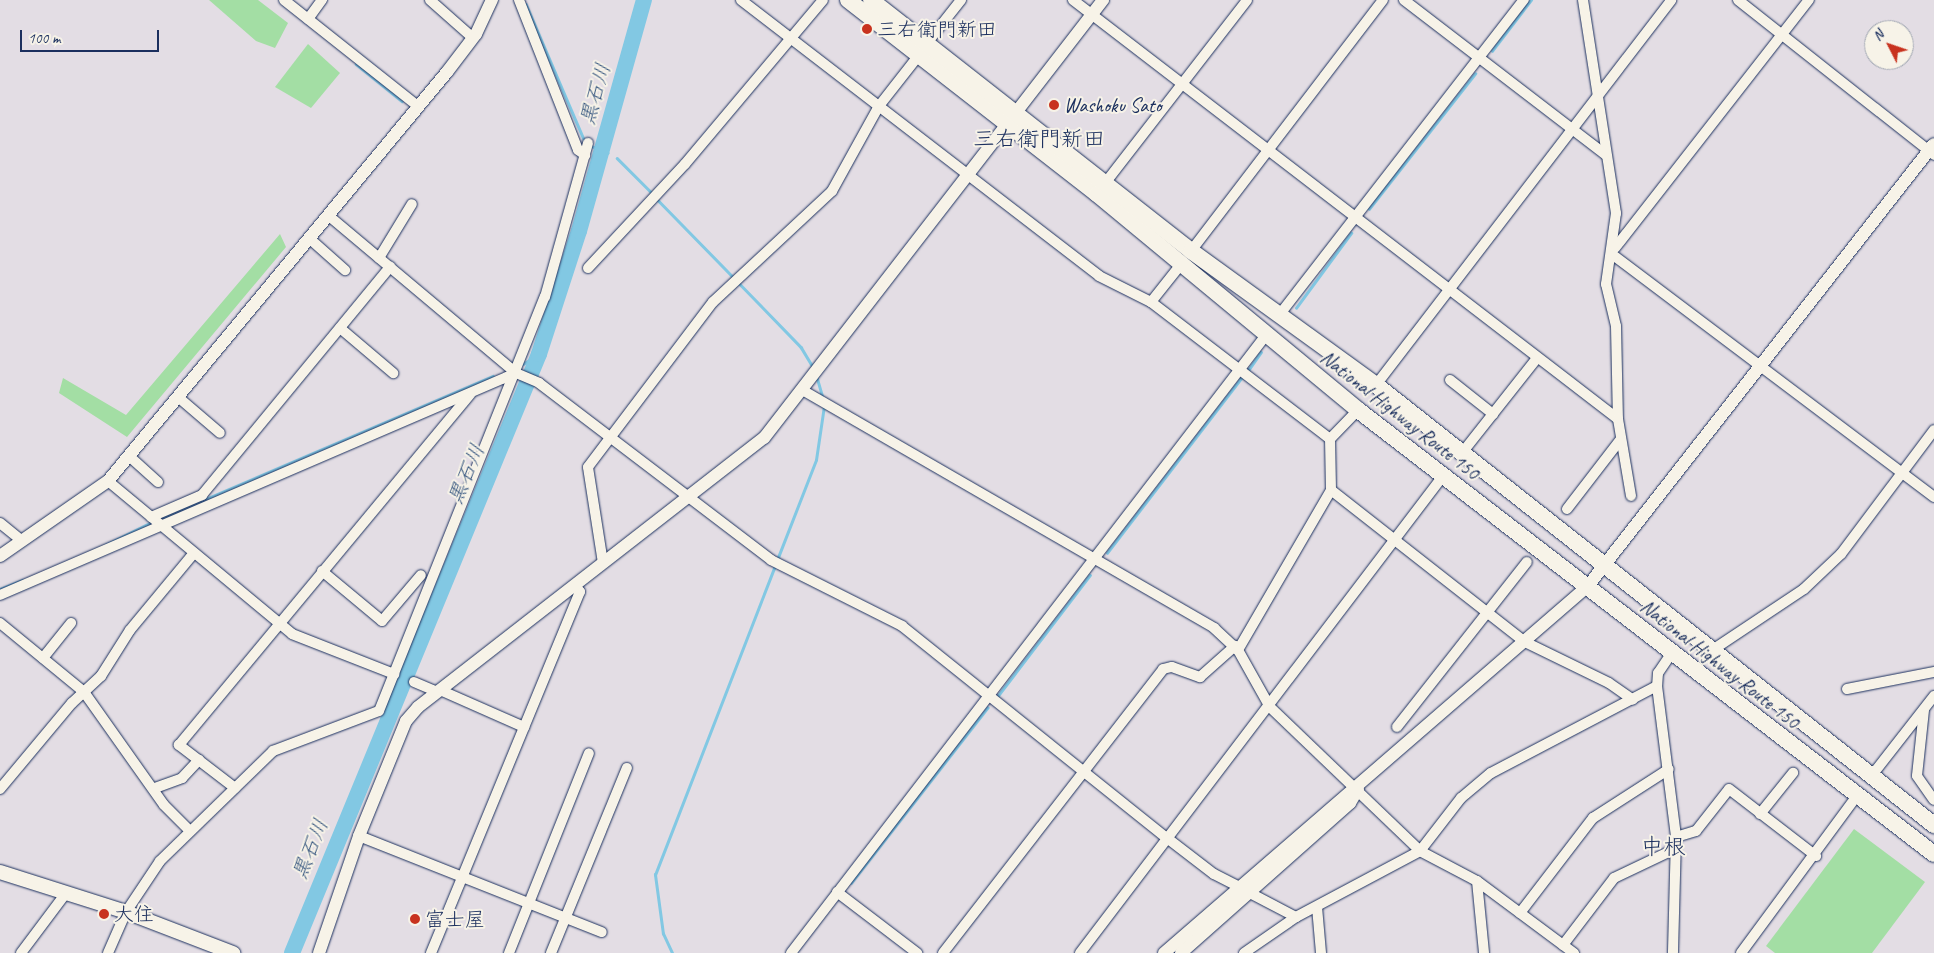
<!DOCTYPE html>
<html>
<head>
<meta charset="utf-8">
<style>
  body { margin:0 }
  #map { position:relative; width:1934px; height:953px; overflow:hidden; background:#e3dde4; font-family:Caveat,"Klee One",sans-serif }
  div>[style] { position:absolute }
  .green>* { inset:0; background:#a3dea4 }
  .stream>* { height:2.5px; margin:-1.25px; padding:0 1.25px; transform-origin:1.25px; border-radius:1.25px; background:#82c8e3 }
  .river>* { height:16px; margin:-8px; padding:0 8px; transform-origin:8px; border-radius:8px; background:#82c8e3 }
  .roads { filter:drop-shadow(0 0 1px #1b2f5e) drop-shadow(0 0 1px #1b2f5e) }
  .minor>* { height:10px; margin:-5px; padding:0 5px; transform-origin:5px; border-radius:5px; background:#f7f3e8 }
  .tertiary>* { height:12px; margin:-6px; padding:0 6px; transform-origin:6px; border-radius:6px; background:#f7f3e8 }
  .secondary>* { height:14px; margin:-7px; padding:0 7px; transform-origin:7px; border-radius:7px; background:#f7f3e8 }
  .trunk>* { height:16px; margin:-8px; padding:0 8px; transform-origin:8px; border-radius:8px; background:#f7f3e8 }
  .dots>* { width:14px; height:14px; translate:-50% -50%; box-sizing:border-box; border:2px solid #f7f3e8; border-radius:50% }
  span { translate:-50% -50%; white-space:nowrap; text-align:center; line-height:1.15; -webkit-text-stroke:4px #f7f3e8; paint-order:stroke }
  .poi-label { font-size:20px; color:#1b2f5e }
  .left { translate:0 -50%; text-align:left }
  .street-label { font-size:20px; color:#1b2f5e }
  .water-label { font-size:21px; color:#35557f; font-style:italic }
  .quarter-label { font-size:22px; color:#1b2f5e }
  .north { position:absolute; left:1864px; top:20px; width:50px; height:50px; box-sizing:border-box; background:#f7f3e8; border:1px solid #9fa5b1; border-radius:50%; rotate:311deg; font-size:14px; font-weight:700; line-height:20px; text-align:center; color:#1b2f5e }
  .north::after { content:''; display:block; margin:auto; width:18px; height:22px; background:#c8321e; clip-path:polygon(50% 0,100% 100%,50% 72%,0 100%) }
  .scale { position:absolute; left:20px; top:30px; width:139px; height:22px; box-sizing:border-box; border:2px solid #1b2f5e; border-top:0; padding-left:6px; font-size:15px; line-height:18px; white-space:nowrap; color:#1b2f5e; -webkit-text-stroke:4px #f7f3e8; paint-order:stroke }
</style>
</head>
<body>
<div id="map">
  <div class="green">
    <div style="clip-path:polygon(209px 0,258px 0,288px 23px,275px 48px,256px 41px)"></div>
    <div style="clip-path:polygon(308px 44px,340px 73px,311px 108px,275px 87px)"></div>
    <div style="clip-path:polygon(280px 234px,286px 247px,127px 437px,59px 393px,63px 378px,126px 415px)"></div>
    <div style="clip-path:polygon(1854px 829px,1925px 882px,1872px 953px,1775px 953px,1766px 946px)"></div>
  </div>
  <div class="stream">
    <div style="left:526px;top:4px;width:152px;rotate:66.8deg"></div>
    <div style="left:1492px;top:51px;width:64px;rotate:-52.6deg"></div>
    <div style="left:356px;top:64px;width:59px;rotate:38.8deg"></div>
    <div style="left:591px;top:146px;width:18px;rotate:22deg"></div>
    <div style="left:617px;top:158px;width:52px;rotate:45deg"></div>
    <div style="left:657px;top:199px;width:110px;rotate:45.7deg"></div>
    <div style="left:1369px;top:209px;width:172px;rotate:-51.9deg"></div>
    <div style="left:738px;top:282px;width:91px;rotate:45.9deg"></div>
    <div style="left:801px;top:347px;width:23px;rotate:59deg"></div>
    <div style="left:1296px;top:308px;width:93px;rotate:-53.7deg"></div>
    <div style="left:523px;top:364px;width:19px;rotate:-32deg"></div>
    <div style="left:1247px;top:372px;width:24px;rotate:-55deg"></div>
    <div style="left:817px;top:377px;width:22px;rotate:74deg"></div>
    <div style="left:159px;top:519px;width:363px;rotate:-23.2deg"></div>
    <div style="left:105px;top:545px;width:52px;rotate:-26.1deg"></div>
    <div style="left:1107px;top:553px;width:223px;rotate:-52.5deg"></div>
    <div style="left:777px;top:560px;width:107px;rotate:-68.7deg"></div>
    <div style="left:816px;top:460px;width:55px;rotate:-81.6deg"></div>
    <div style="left:0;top:589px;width:24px;rotate:-22deg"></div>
    <div style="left:997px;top:697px;width:153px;rotate:-52.7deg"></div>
    <div style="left:851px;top:883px;width:222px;rotate:-52.1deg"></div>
    <div style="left:672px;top:953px;width:21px;rotate:-115deg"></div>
    <div style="left:663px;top:934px;width:60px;rotate:-97.7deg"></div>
    <div style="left:655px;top:875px;width:332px;rotate:-68.8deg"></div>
  </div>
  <div class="river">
    <div style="left:292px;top:953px;width:648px;rotate:-67.59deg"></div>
    <div style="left:539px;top:354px;width:129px;rotate:-72deg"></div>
    <div style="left:579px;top:231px;width:240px;rotate:-74.3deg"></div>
  </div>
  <div class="roads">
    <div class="minor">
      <div style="left:284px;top:0;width:172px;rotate:38.4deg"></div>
      <div style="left:430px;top:0;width:57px;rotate:41.5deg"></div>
      <div style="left:519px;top:0;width:161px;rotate:68.5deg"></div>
      <div style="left:578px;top:150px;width:9px;rotate:36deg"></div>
      <div style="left:741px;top:0;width:452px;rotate:37.6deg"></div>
      <div style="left:1099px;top:276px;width:58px;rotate:26.6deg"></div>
      <div style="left:1151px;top:302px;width:225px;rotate:37.4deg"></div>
      <div style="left:1073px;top:0;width:687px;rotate:37.55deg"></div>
      <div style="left:1404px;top:0;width:255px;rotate:37.5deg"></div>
      <div style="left:1583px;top:0;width:216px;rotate:81.2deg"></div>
      <div style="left:1616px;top:213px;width:72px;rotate:98deg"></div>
      <div style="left:1606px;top:284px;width:43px;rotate:76.6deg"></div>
      <div style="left:1616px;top:326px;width:93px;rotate:88.8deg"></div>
      <div style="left:1618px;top:419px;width:78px;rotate:80.4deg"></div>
      <div style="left:1738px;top:0;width:250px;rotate:38.3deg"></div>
      <div style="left:308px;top:19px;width:24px;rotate:-54deg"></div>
      <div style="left:927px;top:43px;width:55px;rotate:-51.7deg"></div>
      <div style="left:1106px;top:182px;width:230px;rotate:-52.2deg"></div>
      <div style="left:329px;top:216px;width:244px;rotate:40deg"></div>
      <div style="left:516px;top:373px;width:25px;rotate:23deg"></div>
      <div style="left:539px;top:383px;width:292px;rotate:37.3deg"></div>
      <div style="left:771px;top:560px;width:147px;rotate:26.7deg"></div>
      <div style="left:902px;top:626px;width:339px;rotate:38.7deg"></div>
      <div style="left:1167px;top:838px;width:59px;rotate:37.5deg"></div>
      <div style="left:1214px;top:874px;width:27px;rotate:27deg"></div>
      <div style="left:310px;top:239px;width:47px;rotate:41.5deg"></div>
      <div style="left:1615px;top:248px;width:315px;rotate:-52deg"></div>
      <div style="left:1191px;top:251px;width:316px;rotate:-52.6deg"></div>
      <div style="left:1613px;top:255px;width:402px;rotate:37deg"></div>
      <div style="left:379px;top:258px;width:63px;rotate:-58.6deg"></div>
      <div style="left:588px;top:268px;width:142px;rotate:-47deg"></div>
      <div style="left:685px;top:164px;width:214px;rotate:-49.9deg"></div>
      <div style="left:1151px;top:302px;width:50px;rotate:-51.5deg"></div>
      <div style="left:1280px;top:314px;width:398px;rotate:-52.2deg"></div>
      <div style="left:340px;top:328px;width:70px;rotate:40.3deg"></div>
      <div style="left:1450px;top:380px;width:55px;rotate:38.3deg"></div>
      <div style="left:1376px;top:385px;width:485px;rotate:-52.5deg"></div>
      <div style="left:804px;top:391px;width:474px;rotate:30deg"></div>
      <div style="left:1214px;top:628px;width:33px;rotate:43deg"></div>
      <div style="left:1238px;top:650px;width:65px;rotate:60.7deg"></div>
      <div style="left:1270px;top:707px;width:208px;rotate:43.8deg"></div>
      <div style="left:1420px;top:851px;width:64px;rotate:27.8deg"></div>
      <div style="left:1477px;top:881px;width:121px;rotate:36.6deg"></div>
      <div style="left:178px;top:397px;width:55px;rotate:40.6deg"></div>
      <div style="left:1462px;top:453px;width:121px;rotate:-51.7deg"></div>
      <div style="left:129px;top:456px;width:39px;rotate:42deg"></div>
      <div style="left:108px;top:481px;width:239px;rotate:39.7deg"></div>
      <div style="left:292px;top:634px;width:110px;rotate:21.4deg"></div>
      <div style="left:1331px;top:490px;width:246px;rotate:38.1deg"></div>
      <div style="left:1525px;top:642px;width:93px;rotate:26deg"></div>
      <div style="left:1609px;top:683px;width:29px;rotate:35deg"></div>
      <div style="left:1567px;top:509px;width:88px;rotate:-52.4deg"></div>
      <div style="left:151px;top:517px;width:56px;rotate:-23.3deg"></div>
      <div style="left:202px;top:495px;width:296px;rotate:-50.5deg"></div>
      <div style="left:0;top:523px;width:28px;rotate:39deg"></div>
      <div style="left:603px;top:563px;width:97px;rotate:-98.9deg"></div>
      <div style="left:588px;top:467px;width:207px;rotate:-52.9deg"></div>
      <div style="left:713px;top:302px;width:163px;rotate:-43deg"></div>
      <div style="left:832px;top:191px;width:97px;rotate:-61.1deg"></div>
      <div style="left:879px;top:106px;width:65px;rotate:-51.9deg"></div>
      <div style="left:322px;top:571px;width:78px;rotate:39.8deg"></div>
      <div style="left:382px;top:621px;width:60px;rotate:-49.7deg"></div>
      <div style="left:0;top:595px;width:562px;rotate:-23.28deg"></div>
      <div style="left:0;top:623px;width:109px;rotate:39.4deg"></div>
      <div style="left:84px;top:692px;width:138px;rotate:54.7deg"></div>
      <div style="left:164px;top:805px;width:35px;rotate:45deg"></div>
      <div style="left:1714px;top:649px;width:108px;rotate:-33.7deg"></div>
      <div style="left:1804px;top:589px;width:51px;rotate:-43.4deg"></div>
      <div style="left:1841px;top:554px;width:155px;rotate:-53.1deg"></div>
      <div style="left:1238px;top:650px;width:185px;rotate:-59.8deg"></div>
      <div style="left:1331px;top:490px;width:51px;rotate:-91.1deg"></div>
      <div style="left:1330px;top:439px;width:40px;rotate:-46deg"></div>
      <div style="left:1671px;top:654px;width:23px;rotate:124deg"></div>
      <div style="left:1658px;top:673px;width:13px;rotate:94deg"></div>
      <div style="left:1657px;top:686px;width:152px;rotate:82.8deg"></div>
      <div style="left:1676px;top:837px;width:116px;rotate:91.5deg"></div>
      <div style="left:43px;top:658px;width:45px;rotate:-51.3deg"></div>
      <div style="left:414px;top:682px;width:25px;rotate:23deg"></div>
      <div style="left:1847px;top:689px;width:89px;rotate:-11.1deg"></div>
      <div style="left:440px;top:690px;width:92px;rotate:23.8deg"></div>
      <div style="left:1924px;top:710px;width:66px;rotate:96.1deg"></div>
      <div style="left:1917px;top:776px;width:29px;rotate:55deg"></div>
      <div style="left:1397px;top:727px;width:210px;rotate:-51.8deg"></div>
      <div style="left:1873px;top:774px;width:99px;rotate:-52deg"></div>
      <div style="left:155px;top:788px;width:29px;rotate:-20deg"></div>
      <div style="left:182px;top:778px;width:25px;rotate:-47deg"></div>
      <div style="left:235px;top:788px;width:71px;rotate:-142.5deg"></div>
      <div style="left:179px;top:745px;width:456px;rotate:-50.3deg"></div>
      <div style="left:0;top:789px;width:112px;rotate:-50.1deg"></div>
      <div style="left:72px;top:703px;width:40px;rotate:-43deg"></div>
      <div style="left:101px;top:676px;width:54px;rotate:-57.8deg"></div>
      <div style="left:130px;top:630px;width:100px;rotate:-50.3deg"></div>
      <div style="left:1760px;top:814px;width:53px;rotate:-51.2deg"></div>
      <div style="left:359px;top:836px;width:261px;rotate:21.6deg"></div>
      <div style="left:1676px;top:837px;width:21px;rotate:-17deg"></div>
      <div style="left:1696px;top:831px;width:53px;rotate:-51.8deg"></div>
      <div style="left:1729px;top:789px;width:110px;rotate:37.6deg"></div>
      <div style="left:1477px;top:881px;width:72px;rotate:84.4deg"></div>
      <div style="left:837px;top:892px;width:101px;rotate:37.3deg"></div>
      <div style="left:1250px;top:893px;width:52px;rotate:27.6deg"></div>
      <div style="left:1317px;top:907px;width:46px;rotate:85deg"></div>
      <div style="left:1520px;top:913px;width:120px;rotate:-52.5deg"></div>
      <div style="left:1593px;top:818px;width:90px;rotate:-32.8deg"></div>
      <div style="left:1563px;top:945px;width:84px;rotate:-52.7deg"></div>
      <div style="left:1614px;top:878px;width:68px;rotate:-25.4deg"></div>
      <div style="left:21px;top:953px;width:75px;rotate:-53.1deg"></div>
      <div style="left:108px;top:953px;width:45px;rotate:-66.3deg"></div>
      <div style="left:126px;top:912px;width:61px;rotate:-56.3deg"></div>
      <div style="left:160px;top:861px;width:158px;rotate:-44.2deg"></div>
      <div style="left:273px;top:751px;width:113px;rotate:-20.7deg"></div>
      <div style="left:379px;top:711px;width:446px;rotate:-68.2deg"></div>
      <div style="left:545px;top:297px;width:160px;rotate:-74.4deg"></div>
      <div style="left:431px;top:953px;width:391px;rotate:-67.6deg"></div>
      <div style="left:580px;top:592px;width:9px;rotate:-126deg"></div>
      <div style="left:509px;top:953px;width:215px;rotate:-68.2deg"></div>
      <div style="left:551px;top:953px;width:200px;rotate:-67.7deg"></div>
      <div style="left:791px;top:953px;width:779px;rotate:-52.45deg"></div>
      <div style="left:943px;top:953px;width:359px;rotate:-52.2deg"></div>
      <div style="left:1163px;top:669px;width:9px;rotate:-13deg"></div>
      <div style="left:1172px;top:667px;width:30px;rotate:20deg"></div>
      <div style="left:1200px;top:677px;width:47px;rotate:-41.5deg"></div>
      <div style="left:1080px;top:953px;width:599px;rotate:-52.73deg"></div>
      <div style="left:1244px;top:953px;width:63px;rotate:-34.7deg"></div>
      <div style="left:1296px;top:917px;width:140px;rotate:-28deg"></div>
      <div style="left:1420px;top:851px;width:67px;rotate:-52.3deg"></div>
      <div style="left:1461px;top:798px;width:39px;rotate:-40deg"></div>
      <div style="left:1491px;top:773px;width:187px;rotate:-27.7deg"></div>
      <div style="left:1741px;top:953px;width:194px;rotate:-53.6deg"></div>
    </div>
    <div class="tertiary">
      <div style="left:0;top:556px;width:131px;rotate:-34.8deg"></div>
      <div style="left:108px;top:481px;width:531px;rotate:-50.35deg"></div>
      <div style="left:447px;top:72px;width:48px;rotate:-52.7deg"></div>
      <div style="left:476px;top:34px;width:38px;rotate:-65deg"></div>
      <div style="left:319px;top:953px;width:124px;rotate:-71.1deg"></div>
      <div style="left:359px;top:836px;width:124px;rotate:-67.8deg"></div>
      <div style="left:406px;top:721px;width:18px;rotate:-49deg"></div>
      <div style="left:418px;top:707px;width:438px;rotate:-37.9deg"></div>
      <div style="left:764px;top:438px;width:554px;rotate:-52.26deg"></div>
      <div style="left:1164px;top:953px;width:561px;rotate:-40.88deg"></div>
      <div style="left:1588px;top:586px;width:561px;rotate:-51.95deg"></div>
      <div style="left:1181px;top:953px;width:226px;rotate:-41.6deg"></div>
      <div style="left:1350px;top:803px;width:16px;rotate:-60deg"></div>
    </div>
    <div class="secondary">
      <div style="left:0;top:872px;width:132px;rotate:17.6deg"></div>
      <div style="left:126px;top:912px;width:115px;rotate:21deg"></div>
    </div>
    <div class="trunk">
      <div style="left:848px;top:0;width:316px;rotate:37.9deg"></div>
      <div style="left:1097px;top:194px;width:339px;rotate:39.6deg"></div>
      <div style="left:1358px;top:410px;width:727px;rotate:37.63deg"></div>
      <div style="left:871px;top:0;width:407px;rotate:38.1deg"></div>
      <div style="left:1191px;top:251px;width:228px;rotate:35.9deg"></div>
      <div style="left:1376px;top:385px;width:711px;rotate:38.26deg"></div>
    </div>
  </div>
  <div class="dots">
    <div style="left:867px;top:29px;background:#c8321e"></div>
    <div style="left:1054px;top:105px;background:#c8321e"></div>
    <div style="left:104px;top:914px;background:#c8321e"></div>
    <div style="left:415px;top:919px;background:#c8321e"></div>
  </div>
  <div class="poi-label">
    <span class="left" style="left:877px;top:29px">三右衛門新田</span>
    <span class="left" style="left:1064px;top:105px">Washoku Sato</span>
    <span class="left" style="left:114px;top:914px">大住</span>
    <span class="left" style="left:425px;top:919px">富士屋</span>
  </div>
  <div class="street-label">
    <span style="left:1400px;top:415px;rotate:38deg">National Highway Route 150</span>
    <span style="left:1720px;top:664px;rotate:38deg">National Highway Route 150</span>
  </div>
  <div class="water-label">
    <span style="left:595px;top:94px;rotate:-74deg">黒石川</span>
    <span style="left:466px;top:474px;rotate:-67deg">黒石川</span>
    <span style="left:310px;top:849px;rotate:-68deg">黒石川</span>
  </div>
  <div class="quarter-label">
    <span style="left:1039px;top:140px">三右衛門新田</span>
    <span style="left:1663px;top:848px">中根</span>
  </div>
  <div class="north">N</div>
  <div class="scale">100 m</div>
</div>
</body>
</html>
